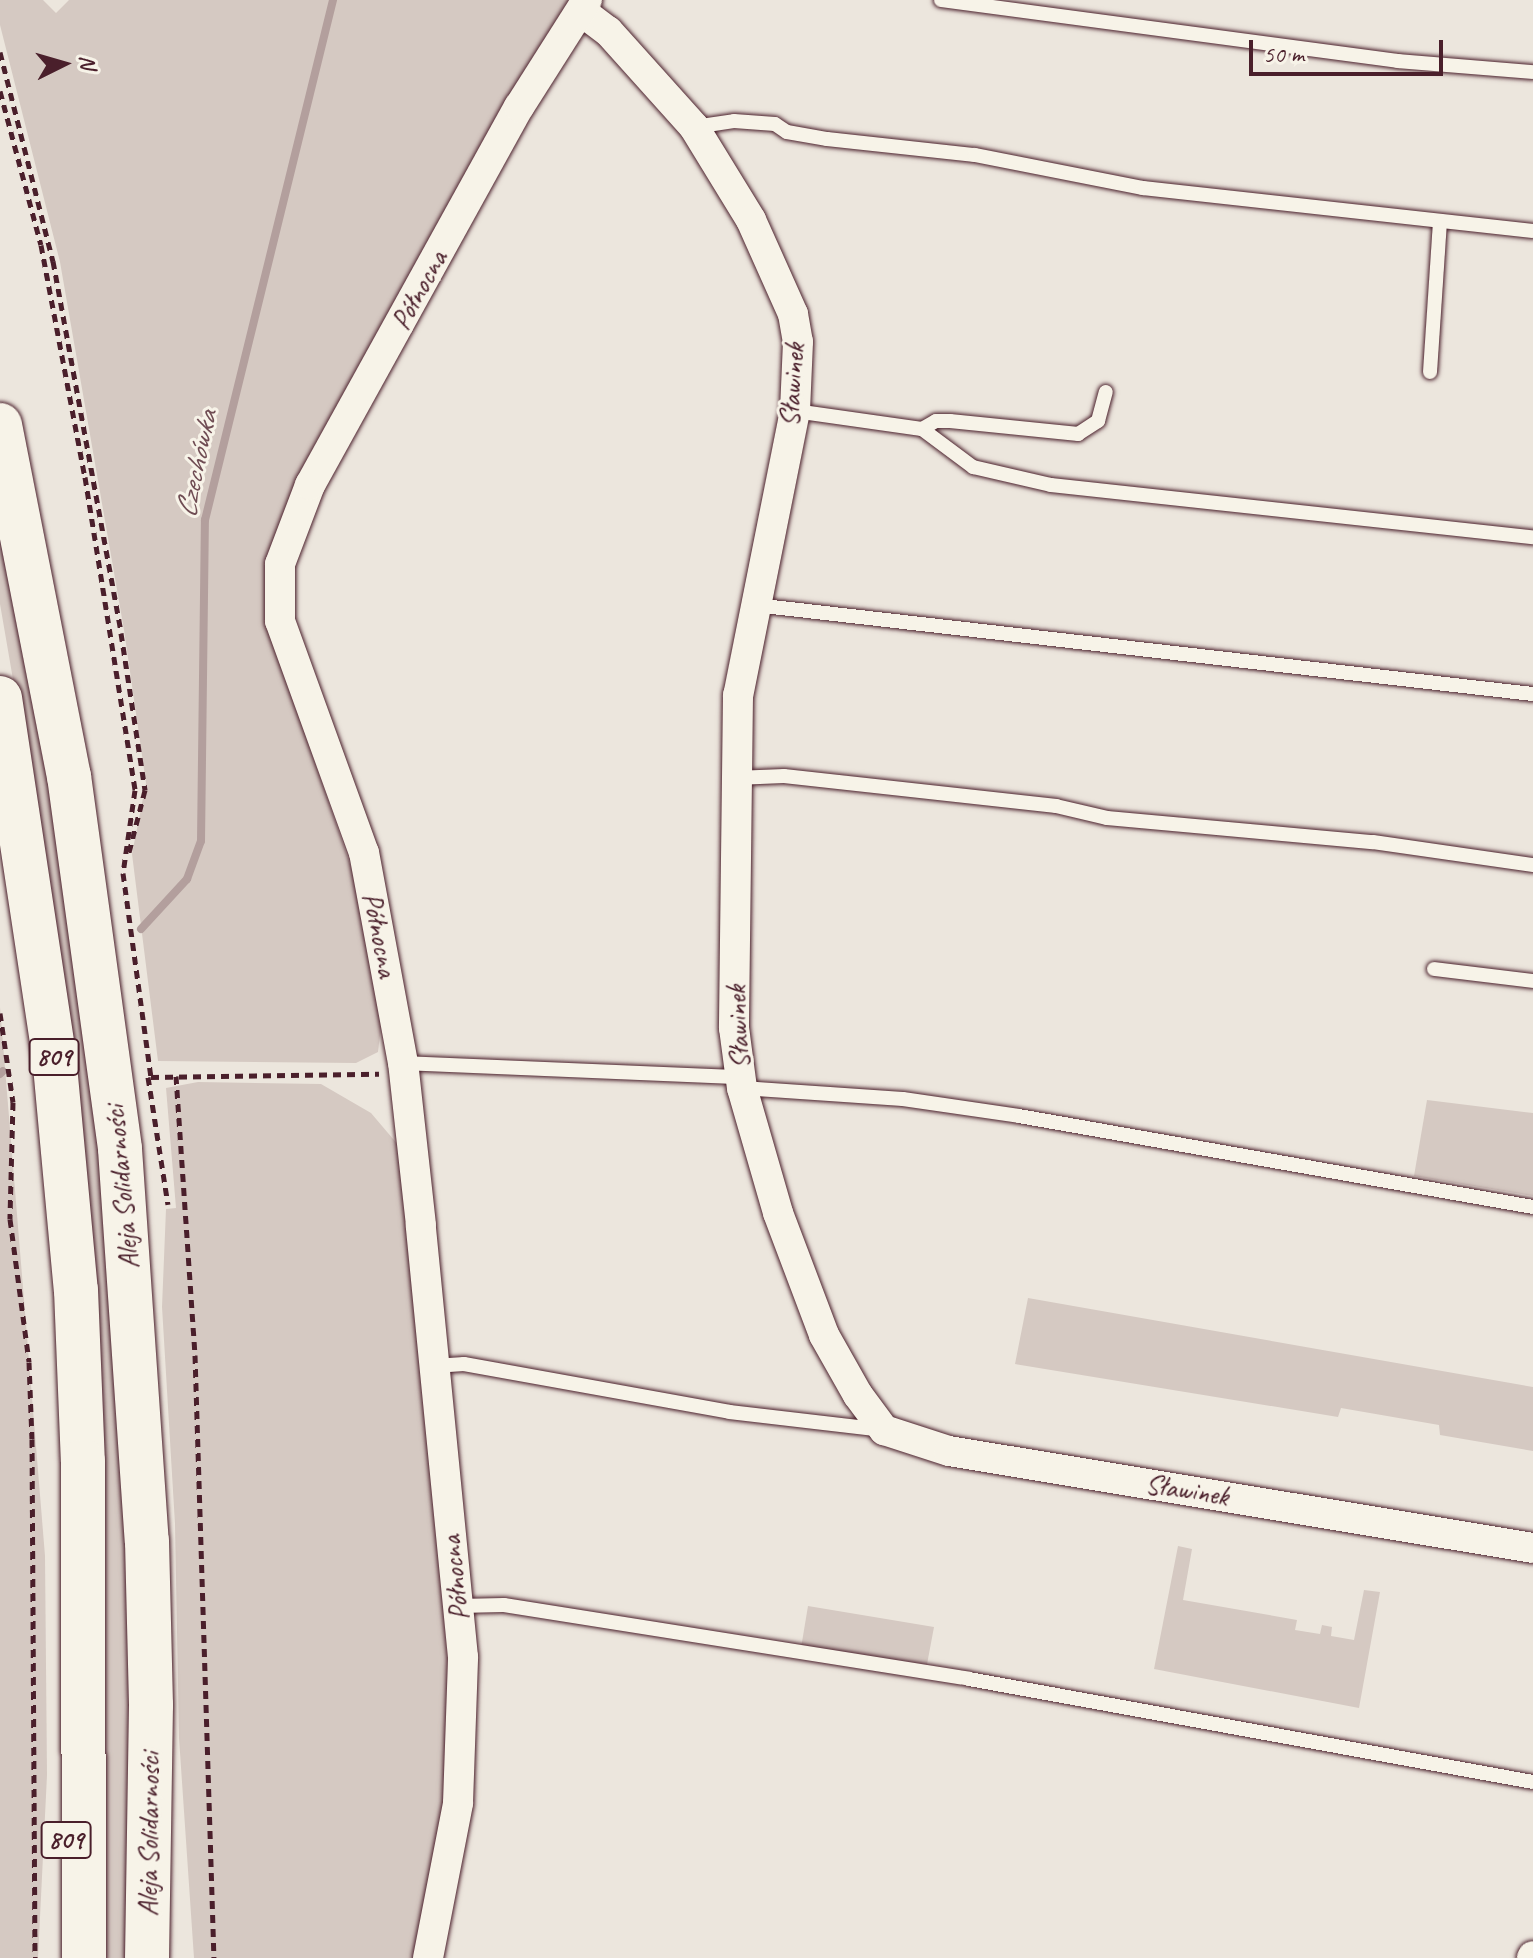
<!DOCTYPE html>
<html>
<head>
<meta charset="utf-8">
<style>
  body { margin:0 }
  #map { position:relative; width:1533px; height:1958px; overflow:hidden; background:#ece6dd; font-family:Caveat,sans-serif }
  div>[style] { position:absolute }
  .green>* { inset:0; background:#d5c9c2 }
  .stream>* { height:8px; margin:-4px; padding:0 4px; transform-origin:4px; border-radius:4px; background:#b39f9d }
  .path>* { height:5px; margin-top:-2.5px; transform-origin:0; background:repeating-linear-gradient(90deg,#4a1f2b 0 8px,transparent 0 14px) }
  .roads { filter:drop-shadow(0 0 2px #4a1f2b) drop-shadow(0 0 2px #4a1f2b) }
  .lane>* { height:14px; margin:-7px; padding:0 7px; transform-origin:7px; border-radius:7px; background:#f7f3e8 }
  .street>* { height:30px; margin:-15px; padding:0 15px; transform-origin:15px; border-radius:15px; background:#f7f3e8 }
  .primary>* { height:44px; margin:-22px; padding:0 22px; transform-origin:22px; border-radius:22px; background:#f7f3e8 }
  span { translate:-50% -50%; white-space:nowrap; text-align:center; line-height:1.15; -webkit-text-stroke:6px #f7f3e8; paint-order:stroke }
  .shield-label span { padding:2px 6px; background:#f7f3e8; border:2px solid; border-radius:6px; -webkit-text-stroke-width:0 }
  .shield-label { font-size:26px; color:#4a1f2b; font-weight:700 }
  .street-label { font-size:28px; color:#4a1f2b }
  .water-label { font-size:30px; color:#6f4c53; font-style:italic }
  .north { position:absolute; left:24px; top:24px; width:80px; height:80px; -webkit-text-stroke:6px #f7f3e8; paint-order:stroke; rotate:85deg; font-size:22px; font-weight:700; line-height:32px; text-align:center; color:#4a1f2b }
  .north::after { content:''; display:block; margin:auto; width:28px; height:36px; background:#4a1f2b; clip-path:polygon(50% 0,100% 100%,50% 72%,0 100%) }
  .scale { position:absolute; left:1249px; top:40px; width:194px; height:36px; box-sizing:border-box; border:4px solid #4a1f2b; border-top:0; padding-left:10px; font-size:24px; line-height:28px; white-space:nowrap; color:#4a1f2b; -webkit-text-stroke:6px #f7f3e8; paint-order:stroke }
</style>
</head>
<body>
<div id="map">
  <div class="green">
    <div style="clip-path:polygon(0 0,43px 0,56px 13px,69px 0,580px 0,315px 460px,266px 620px,354px 876px,381px 1027px,378px 1052px,356px 1063px,158px 1061px,132px 854px,146px 783px,124px 630px,60px 262px,0 25px)"></div>
    <div style="clip-path:polygon(0 497px,90px 1012px,131px 1522px,130px 1958px,98px 1958px,49px 888px,0 604px)"></div>
    <div style="clip-path:polygon(0 1007px,45px 1556px,47px 1775px,38px 1958px,0 1958px)"></div>
    <div style="clip-path:polygon(198px 1082px,321px 1084px,371px 1113px,399px 1146px,409px 1204px,448px 1670px,449px 1761px,438px 1853px,415px 1958px,194px 1958px,179px 1738px,175px 1524px,162px 1307px,166px 1209px,176px 1208px,166px 1088px)"></div>
    <div style="clip-path:polygon(1427px 1100px,1533px 1113px,1533px 1196px,1414px 1176px)"></div>
    <div style="clip-path:polygon(1028px 1298px,1533px 1387px,1533px 1451px,1440px 1435px,1439px 1425px,1341px 1408px,1338px 1417px,1015px 1364px)"></div>
    <div style="clip-path:polygon(1178px 1546px,1192px 1549px,1183px 1600px,1297px 1620px,1295px 1630px,1320px 1634px,1322px 1625px,1332px 1627px,1331px 1636px,1354px 1640px,1364px 1590px,1380px 1592px,1359px 1708px,1154px 1669px)"></div>
    <div style="clip-path:polygon(808px 1606px,934px 1627px,925px 1675px,801px 1648px)"></div>
  </div>
  <div class="stream">
    <div style="left:141px;top:929px;width:68px;rotate:-47.4deg"></div>
    <div style="left:187px;top:879px;width:40px;rotate:-69.8deg"></div>
    <div style="left:201px;top:841px;width:321px;rotate:-89.3deg"></div>
    <div style="left:205px;top:520px;width:536px;rotate:-76.17deg"></div>
    <div style="left:0;top:1074px;width:4px;rotate:-45deg"></div>
  </div>
  <div class="path">
    <div style="left:0;top:52px;width:216px;rotate:75.8deg"></div>
    <div style="left:53px;top:261px;width:378px;rotate:79.6deg"></div>
    <div style="left:121px;top:633px;width:159px;rotate:81.3deg"></div>
    <div style="left:145px;top:790px;width:68px;rotate:104.4deg"></div>
    <div style="left:0;top:91px;width:159px;rotate:75.1deg"></div>
    <div style="left:41px;top:245px;width:236px;rotate:79.3deg"></div>
    <div style="left:85px;top:477px;width:317px;rotate:80.9deg"></div>
    <div style="left:135px;top:790px;width:84px;rotate:98.2deg"></div>
    <div style="left:123px;top:873px;width:206px;rotate:82.2deg"></div>
    <div style="left:151px;top:1077px;width:228px;rotate:-0.8deg"></div>
    <div style="left:0;top:1013px;width:90px;rotate:81.7deg"></div>
    <div style="left:13px;top:1102px;width:117px;rotate:91.5deg"></div>
    <div style="left:10px;top:1219px;width:144px;rotate:82.4deg"></div>
    <div style="left:29px;top:1362px;width:77px;rotate:87.8deg"></div>
    <div style="left:32px;top:1439px;width:519px;rotate:89.67deg"></div>
    <div style="left:176px;top:1076px;width:280px;rotate:86.1deg"></div>
    <div style="left:195px;top:1355px;width:603px;rotate:88.2deg"></div>
    <div style="left:148px;top:1077px;width:129px;rotate:81.1deg"></div>
  </div>
  <div class="roads">
    <div class="lane">
      <div style="left:941px;top:0;width:461px;rotate:7.6deg"></div>
      <div style="left:1398px;top:61px;width:135px;rotate:4.7deg"></div>
      <div style="left:694px;top:127px;width:40px;rotate:-8.5deg"></div>
      <div style="left:734px;top:121px;width:41px;rotate:4.2deg"></div>
      <div style="left:775px;top:124px;width:14px;rotate:34deg"></div>
      <div style="left:787px;top:132px;width:41px;rotate:9.9deg"></div>
      <div style="left:827px;top:139px;width:149px;rotate:6.2deg"></div>
      <div style="left:975px;top:155px;width:171px;rotate:11.1deg"></div>
      <div style="left:1143px;top:188px;width:392px;rotate:6.3deg"></div>
      <div style="left:1430px;top:372px;width:151px;rotate:-86.2deg"></div>
      <div style="left:795px;top:411px;width:128px;rotate:8.1deg"></div>
      <div style="left:922px;top:429px;width:64px;rotate:36.7deg"></div>
      <div style="left:973px;top:467px;width:80px;rotate:13deg"></div>
      <div style="left:1051px;top:485px;width:485px;rotate:6.2deg"></div>
      <div style="left:922px;top:429px;width:16px;rotate:-30deg"></div>
      <div style="left:936px;top:421px;width:14px"></div>
      <div style="left:950px;top:421px;width:129px;rotate:5.8deg"></div>
      <div style="left:1078px;top:434px;width:24px;rotate:-33deg"></div>
      <div style="left:1098px;top:421px;width:30px;rotate:-75deg"></div>
      <div style="left:755px;top:605px;width:783px;rotate:6.53deg"></div>
      <div style="left:735px;top:778px;width:49px;rotate:-2.3deg"></div>
      <div style="left:784px;top:776px;width:274px;rotate:6.3deg"></div>
      <div style="left:1056px;top:806px;width:52px;rotate:13.2deg"></div>
      <div style="left:1107px;top:818px;width:267px;rotate:5.2deg"></div>
      <div style="left:1373px;top:842px;width:162px;rotate:8.2deg"></div>
      <div style="left:1434px;top:969px;width:100px;rotate:6.9deg"></div>
      <div style="left:403px;top:1063px;width:337px;rotate:2.4deg"></div>
      <div style="left:742px;top:1088px;width:161px;rotate:3.9deg"></div>
      <div style="left:903px;top:1099px;width:117px;rotate:8.3deg"></div>
      <div style="left:1019px;top:1116px;width:522px;rotate:10.04deg"></div>
      <div style="left:434px;top:1366px;width:30px;rotate:-4deg"></div>
      <div style="left:464px;top:1364px;width:270px;rotate:10.2deg"></div>
      <div style="left:730px;top:1412px;width:154px;rotate:6.7deg"></div>
      <div style="left:458px;top:1606px;width:46px;rotate:-1.2deg"></div>
      <div style="left:504px;top:1605px;width:471px;rotate:9deg"></div>
      <div style="left:969px;top:1679px;width:573px;rotate:10.35deg"></div>
    </div>
    <div class="street">
      <div style="left:581px;top:11px;width:34px;rotate:37deg"></div>
      <div style="left:608px;top:31px;width:129px;rotate:48.1deg"></div>
      <div style="left:694px;top:127px;width:109px;rotate:58.5deg"></div>
      <div style="left:751px;top:220px;width:103px;rotate:65.9deg"></div>
      <div style="left:793px;top:314px;width:28px;rotate:80deg"></div>
      <div style="left:798px;top:342px;width:69px;rotate:92.5deg"></div>
      <div style="left:795px;top:411px;width:290px;rotate:101.3deg"></div>
      <div style="left:738px;top:695px;width:333px;rotate:90.7deg"></div>
      <div style="left:734px;top:1028px;width:61px;rotate:82.4deg"></div>
      <div style="left:742px;top:1088px;width:130px;rotate:73.9deg"></div>
      <div style="left:778px;top:1213px;width:130px;rotate:69.3deg"></div>
      <div style="left:824px;top:1335px;width:69px;rotate:60.5deg"></div>
      <div style="left:858px;top:1395px;width:44px;rotate:53.4deg"></div>
      <div style="left:884px;top:1430px;width:68px;rotate:17.9deg"></div>
      <div style="left:949px;top:1451px;width:592px;rotate:9.43deg"></div>
      <div style="left:428px;top:1958px;width:158px;rotate:-79deg"></div>
      <div style="left:458px;top:1803px;width:146px;rotate:-88deg"></div>
      <div style="left:463px;top:1657px;width:434px;rotate:-95.6deg"></div>
      <div style="left:421px;top:1225px;width:163px;rotate:-96.3deg"></div>
      <div style="left:403px;top:1063px;width:214px;rotate:-100.5deg"></div>
      <div style="left:364px;top:853px;width:247px;rotate:-109.9deg"></div>
      <div style="left:280px;top:621px;width:57px;rotate:-90deg"></div>
      <div style="left:280px;top:564px;width:85px;rotate:-69.2deg"></div>
      <div style="left:310px;top:485px;width:432px;rotate:-61.1deg"></div>
      <div style="left:519px;top:107px;width:127px;rotate:-57.6deg"></div>
      <div style="left:1532px;top:1958px;width:2px;rotate:-63deg"></div>
    </div>
    <div class="primary">
      <div style="left:0;top:425px;width:358px;rotate:78.9deg"></div>
      <div style="left:69px;top:776px;width:376px;rotate:82.2deg"></div>
      <div style="left:120px;top:1149px;width:393px;rotate:86.1deg"></div>
      <div style="left:147px;top:1541px;width:164px;rotate:88.6deg"></div>
      <div style="left:151px;top:1705px;width:253px;rotate:90.9deg"></div>
      <div style="left:0;top:698px;width:361px;rotate:81.4deg"></div>
      <div style="left:54px;top:1055px;width:236px;rotate:84.7deg"></div>
      <div style="left:76px;top:1290px;width:171px;rotate:87.7deg"></div>
      <div style="left:83px;top:1461px;width:497px;rotate:89.9deg"></div>
    </div>
  </div>
  <div class="shield-label">
    <span style="left:54px;top:1057px">809</span>
    <span style="left:66px;top:1840px">809</span>
  </div>
  <div class="street-label">
    <span style="left:419px;top:290px;rotate:-61deg">Północna</span>
    <span style="left:792px;top:385px;rotate:-86deg">Sławinek</span>
    <span style="left:380px;top:935px;rotate:79deg">Północna</span>
    <span style="left:738px;top:1027px;rotate:-93deg">Sławinek</span>
    <span style="left:122px;top:1187px;rotate:-95deg">Aleja Solidarności</span>
    <span style="left:1187px;top:1490px;rotate:9deg">Sławinek</span>
    <span style="left:455px;top:1578px;rotate:-96deg">Północna</span>
    <span style="left:149px;top:1834px;rotate:-89deg">Aleja Solidarności</span>
  </div>
  <div class="water-label">
    <span style="left:196px;top:464px;rotate:-78deg">Czechówka</span>
  </div>
  <div class="north">N</div>
  <div class="scale">50 m</div>
</div>
</body>
</html>
